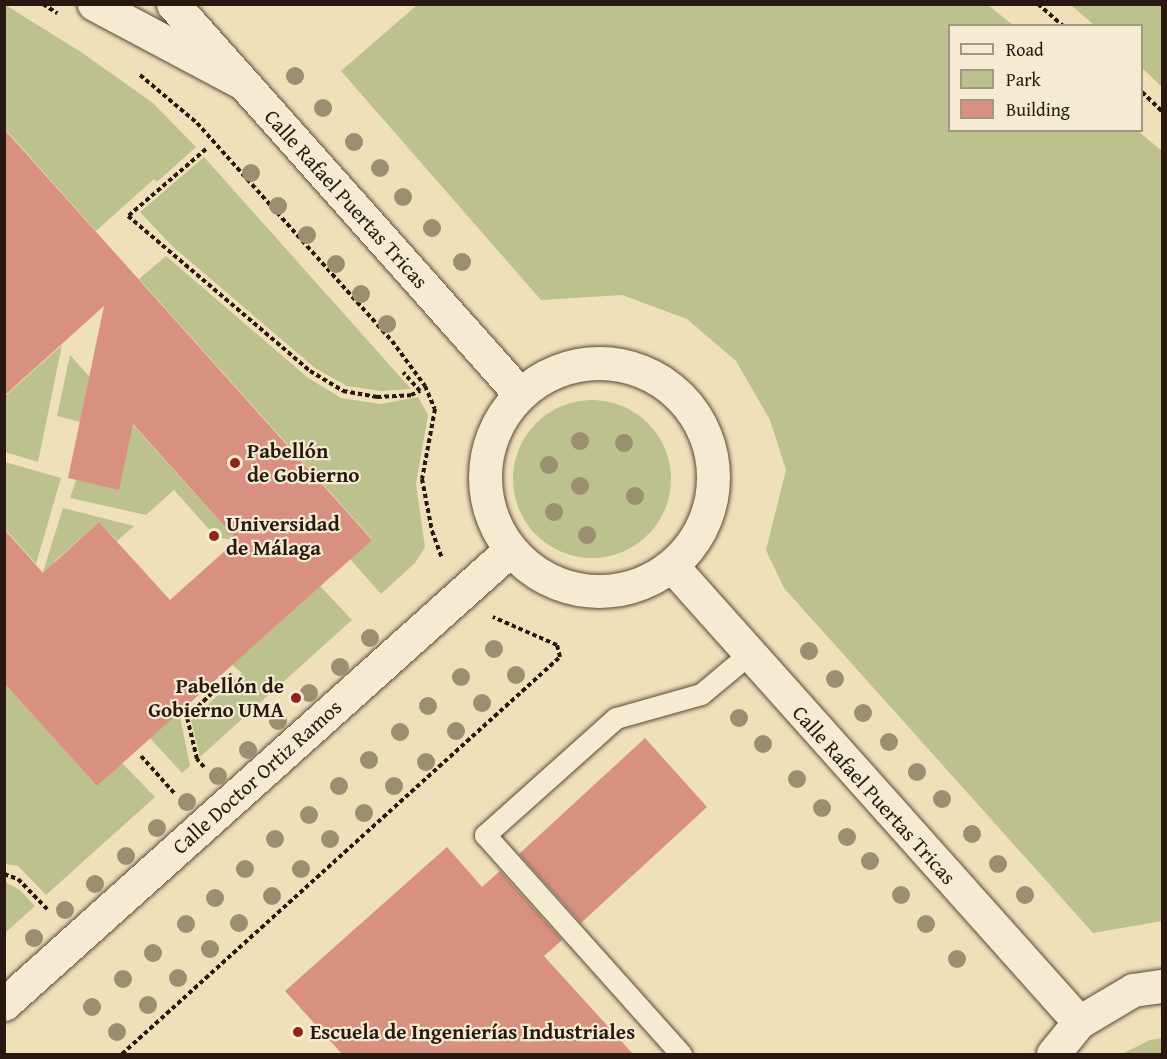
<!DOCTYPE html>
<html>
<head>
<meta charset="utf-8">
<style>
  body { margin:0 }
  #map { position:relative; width:1167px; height:1059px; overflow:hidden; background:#f0e0ba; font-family:"Gentium Book Plus",serif }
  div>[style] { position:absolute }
  .green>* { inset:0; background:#bcc18d }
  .round { border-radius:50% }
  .building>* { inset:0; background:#d89181 }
  .path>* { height:4px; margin-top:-2px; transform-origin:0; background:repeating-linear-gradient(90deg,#291810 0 4.5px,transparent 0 7.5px) }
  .roads { filter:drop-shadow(0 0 2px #5b4a3a) drop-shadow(0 0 2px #5b4a3a) }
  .service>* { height:21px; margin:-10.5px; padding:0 10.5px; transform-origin:10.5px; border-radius:10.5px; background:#f5ebd2 }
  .minor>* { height:33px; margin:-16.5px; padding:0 16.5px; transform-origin:16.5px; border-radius:16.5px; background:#f5ebd2 }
  .minor>.ring { margin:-16.5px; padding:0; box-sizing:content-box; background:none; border:33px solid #f5ebd2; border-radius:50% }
  .secondary>* { height:33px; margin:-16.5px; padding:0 16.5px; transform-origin:16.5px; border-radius:16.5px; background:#f5ebd2 }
  .trees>* { width:18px; height:18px; margin:-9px; border-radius:50%; background:#9b8e71 }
  .dots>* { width:16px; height:16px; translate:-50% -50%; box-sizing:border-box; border:3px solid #f5ebd2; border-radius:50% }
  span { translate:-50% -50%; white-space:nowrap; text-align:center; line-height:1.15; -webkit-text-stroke:4.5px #f5ebd2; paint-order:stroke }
  .street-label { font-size:21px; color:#291810 }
  .poi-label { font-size:21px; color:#291810; font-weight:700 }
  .left { translate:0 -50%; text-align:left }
  .right { translate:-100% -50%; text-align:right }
  .frame { position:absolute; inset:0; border:6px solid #291810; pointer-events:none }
  .legend { position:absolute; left:948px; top:24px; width:195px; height:108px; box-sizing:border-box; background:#f5ebd2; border:2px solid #a39784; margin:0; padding:8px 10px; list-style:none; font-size:18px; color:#291810 }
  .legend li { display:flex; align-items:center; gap:12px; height:30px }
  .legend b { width:30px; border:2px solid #a39784 }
</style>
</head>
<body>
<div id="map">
  <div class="green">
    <div style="clip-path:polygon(417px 5px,988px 5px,1013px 25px,950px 26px,950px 130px,1138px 131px,1162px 151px,1162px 921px,1093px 933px,784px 588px,766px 550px,786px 470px,770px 420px,736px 361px,687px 319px,622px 295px,541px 300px,341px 71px)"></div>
    <div style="clip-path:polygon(1071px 5px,1162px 5px,1162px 87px,1142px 68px,1142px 26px,1094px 25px)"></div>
    <div style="clip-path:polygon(7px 6px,81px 52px,153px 103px,196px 147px,157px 182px,154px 179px,96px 231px,5px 129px,4px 9px)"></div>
    <div style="clip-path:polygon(204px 157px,411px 389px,381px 391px,347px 386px,315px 368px,171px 245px,140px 212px)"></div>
    <div style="clip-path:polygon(166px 256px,307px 377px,341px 398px,381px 404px,418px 397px,428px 415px,416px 484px,425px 547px,415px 563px,381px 594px,350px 559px,372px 539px,139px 279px)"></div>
    <div style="clip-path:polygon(62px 345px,38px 462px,5px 452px,5px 396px)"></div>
    <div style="clip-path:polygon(70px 355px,237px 540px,217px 538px,174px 490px,146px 515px,70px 498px,76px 480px,130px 435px,57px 416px)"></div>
    <div class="round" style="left:513px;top:400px;width:158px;height:158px"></div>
    <div style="clip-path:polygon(5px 462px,61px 478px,36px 564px,5px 529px)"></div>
    <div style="clip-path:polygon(63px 508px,134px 526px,117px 541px,99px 522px,54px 562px,74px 606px,43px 572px)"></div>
    <div style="clip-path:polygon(320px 586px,352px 620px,200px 757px,191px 720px,242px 673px,232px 665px)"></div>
    <div style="clip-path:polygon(4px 683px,97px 786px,122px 763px,155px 797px,46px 895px,18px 866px,5px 864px)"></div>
    <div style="clip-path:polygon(179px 712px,190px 766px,182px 773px,150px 738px)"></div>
    <div style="clip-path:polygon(5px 882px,20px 890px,35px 906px,5px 933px)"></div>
    <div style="clip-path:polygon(1162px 1038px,1162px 1054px,1122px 1054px,1150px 1040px)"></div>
  </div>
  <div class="building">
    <div style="clip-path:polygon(4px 129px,372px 540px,97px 786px,4px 683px,4px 529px,43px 573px,99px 522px,170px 600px,237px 540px,133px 424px,119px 490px,68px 478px,104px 306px,4px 396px)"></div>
    <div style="clip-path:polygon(645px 738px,707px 807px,581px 923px,519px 854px)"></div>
    <div style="clip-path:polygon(447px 847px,482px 887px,500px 871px,562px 940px,544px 956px,633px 1054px,342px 1054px,285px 991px)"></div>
  </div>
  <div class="path">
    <div style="left:43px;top:4px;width:17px;rotate:33deg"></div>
    <div style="left:1038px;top:4px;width:33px;rotate:41deg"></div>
    <div style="left:140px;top:75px;width:75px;rotate:40.1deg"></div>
    <div style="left:197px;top:123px;width:292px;rotate:48.2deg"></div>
    <div style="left:392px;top:341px;width:56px;rotate:53.7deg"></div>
    <div style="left:425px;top:386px;width:25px;rotate:67deg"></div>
    <div style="left:435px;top:409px;width:71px;rotate:100.5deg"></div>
    <div style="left:422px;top:479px;width:53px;rotate:79.1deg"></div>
    <div style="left:432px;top:531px;width:29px;rotate:70deg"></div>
    <div style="left:1142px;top:92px;width:28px;rotate:44deg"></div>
    <div style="left:206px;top:149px;width:103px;rotate:139.3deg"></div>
    <div style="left:128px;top:216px;width:239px;rotate:40.4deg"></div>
    <div style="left:310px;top:371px;width:39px;rotate:31deg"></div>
    <div style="left:343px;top:391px;width:35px;rotate:10deg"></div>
    <div style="left:377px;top:397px;width:34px;rotate:-3deg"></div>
    <div style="left:411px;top:395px;width:10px;rotate:-24deg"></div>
    <div style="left:420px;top:391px;width:25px;rotate:-132deg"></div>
    <div style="left:141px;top:756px;width:51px;rotate:48.2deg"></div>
    <div style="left:204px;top:767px;width:11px;rotate:-131deg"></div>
    <div style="left:197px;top:759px;width:43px;rotate:-103.4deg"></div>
    <div style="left:187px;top:717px;width:62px;rotate:-43.7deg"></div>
    <div style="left:4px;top:874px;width:15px;rotate:20deg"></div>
    <div style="left:18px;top:879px;width:42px;rotate:46deg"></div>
    <div style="left:122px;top:1054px;width:591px;rotate:-42.19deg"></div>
    <div style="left:560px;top:657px;width:12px;rotate:-104deg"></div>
    <div style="left:557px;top:645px;width:70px;rotate:-156.4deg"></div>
  </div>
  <div class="roads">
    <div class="service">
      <div style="left:681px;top:1054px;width:294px;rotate:-131.8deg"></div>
      <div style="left:485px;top:835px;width:176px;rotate:-41.8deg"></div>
      <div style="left:616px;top:718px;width:88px;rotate:-15.8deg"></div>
      <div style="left:701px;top:694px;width:62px;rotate:-39.8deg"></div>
    </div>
    <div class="minor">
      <div style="left:94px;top:4px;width:166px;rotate:28deg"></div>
      <div class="ring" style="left:485px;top:363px;width:195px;height:195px"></div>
      <div style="left:672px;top:566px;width:611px;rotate:48.25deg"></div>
      <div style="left:4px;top:1004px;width:680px;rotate:-41.9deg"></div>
      <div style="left:1053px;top:1054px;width:41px;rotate:-50.9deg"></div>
      <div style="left:1079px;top:1022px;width:63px;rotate:-30.7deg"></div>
      <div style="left:1133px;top:990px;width:29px;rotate:-8deg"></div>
    </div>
    <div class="secondary">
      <div style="left:173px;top:4px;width:522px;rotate:48.34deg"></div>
    </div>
  </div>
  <div class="trees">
    <div style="left:295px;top:76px"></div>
    <div style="left:323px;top:108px"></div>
    <div style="left:354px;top:142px"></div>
    <div style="left:380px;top:168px"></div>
    <div style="left:251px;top:173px"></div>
    <div style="left:403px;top:197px"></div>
    <div style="left:278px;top:206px"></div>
    <div style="left:432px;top:228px"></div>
    <div style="left:307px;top:235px"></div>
    <div style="left:462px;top:262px"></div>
    <div style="left:336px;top:264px"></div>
    <div style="left:361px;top:294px"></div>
    <div style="left:387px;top:324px"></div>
    <div style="left:580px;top:441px"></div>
    <div style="left:624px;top:443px"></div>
    <div style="left:549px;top:465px"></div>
    <div style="left:580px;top:486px"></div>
    <div style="left:635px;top:496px"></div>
    <div style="left:554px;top:512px"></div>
    <div style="left:587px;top:535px"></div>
    <div style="left:370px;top:638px"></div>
    <div style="left:494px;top:649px"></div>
    <div style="left:809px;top:651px"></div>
    <div style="left:340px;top:667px"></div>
    <div style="left:516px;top:675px"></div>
    <div style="left:461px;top:677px"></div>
    <div style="left:835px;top:679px"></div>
    <div style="left:309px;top:693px"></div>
    <div style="left:482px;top:703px"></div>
    <div style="left:428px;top:706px"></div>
    <div style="left:863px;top:713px"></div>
    <div style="left:739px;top:718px"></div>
    <div style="left:278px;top:721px"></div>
    <div style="left:456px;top:731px"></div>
    <div style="left:400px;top:732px"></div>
    <div style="left:889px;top:742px"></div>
    <div style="left:763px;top:744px"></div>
    <div style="left:248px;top:750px"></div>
    <div style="left:369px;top:760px"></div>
    <div style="left:426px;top:762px"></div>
    <div style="left:917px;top:772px"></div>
    <div style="left:218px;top:776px"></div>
    <div style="left:797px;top:779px"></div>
    <div style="left:339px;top:786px"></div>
    <div style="left:394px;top:786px"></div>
    <div style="left:942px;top:799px"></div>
    <div style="left:187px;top:802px"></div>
    <div style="left:822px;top:808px"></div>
    <div style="left:364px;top:813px"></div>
    <div style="left:309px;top:815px"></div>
    <div style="left:157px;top:828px"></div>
    <div style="left:972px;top:834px"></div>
    <div style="left:847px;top:837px"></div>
    <div style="left:275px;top:839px"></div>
    <div style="left:330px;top:839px"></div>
    <div style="left:126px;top:856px"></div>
    <div style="left:870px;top:861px"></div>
    <div style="left:998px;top:864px"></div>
    <div style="left:245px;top:869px"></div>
    <div style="left:301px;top:869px"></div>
    <div style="left:95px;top:884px"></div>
    <div style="left:901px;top:895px"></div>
    <div style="left:1025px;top:895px"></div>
    <div style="left:272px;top:896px"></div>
    <div style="left:215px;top:898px"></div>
    <div style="left:65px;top:910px"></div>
    <div style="left:239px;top:923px"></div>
    <div style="left:186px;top:924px"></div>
    <div style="left:926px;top:924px"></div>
    <div style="left:34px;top:938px"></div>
    <div style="left:210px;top:949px"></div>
    <div style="left:153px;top:953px"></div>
    <div style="left:957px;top:959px"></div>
    <div style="left:178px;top:978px"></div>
    <div style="left:123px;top:979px"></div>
    <div style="left:148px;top:1005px"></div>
    <div style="left:92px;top:1007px"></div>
    <div style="left:117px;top:1032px"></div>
  </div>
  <div class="dots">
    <div style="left:235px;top:463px;background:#8f2418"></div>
    <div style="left:214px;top:536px;background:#8f2418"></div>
    <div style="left:296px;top:698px;background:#8f2418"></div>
    <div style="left:298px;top:1032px;background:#8f2418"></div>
  </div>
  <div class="street-label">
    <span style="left:346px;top:199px;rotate:48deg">Calle Rafael Puertas Tricas</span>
    <span style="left:257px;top:777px;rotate:-42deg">Calle Doctor Ortiz Ramos</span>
    <span style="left:874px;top:795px;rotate:48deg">Calle Rafael Puertas Tricas</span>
  </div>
  <div class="poi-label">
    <span class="left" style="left:247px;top:463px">Pabellón<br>de Gobierno</span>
    <span class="left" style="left:226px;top:536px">Universidad<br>de Málaga</span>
    <span class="right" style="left:284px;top:698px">Pabellón de<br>Gobierno UMA</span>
    <span class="left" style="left:310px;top:1032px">Escuela de Ingenierías Industriales</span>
  </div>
  <div class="frame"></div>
  <ul class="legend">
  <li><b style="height:8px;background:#f5ebd2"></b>Road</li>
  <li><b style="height:16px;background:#bcc18d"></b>Park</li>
  <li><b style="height:16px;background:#d89181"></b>Building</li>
  </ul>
</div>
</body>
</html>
